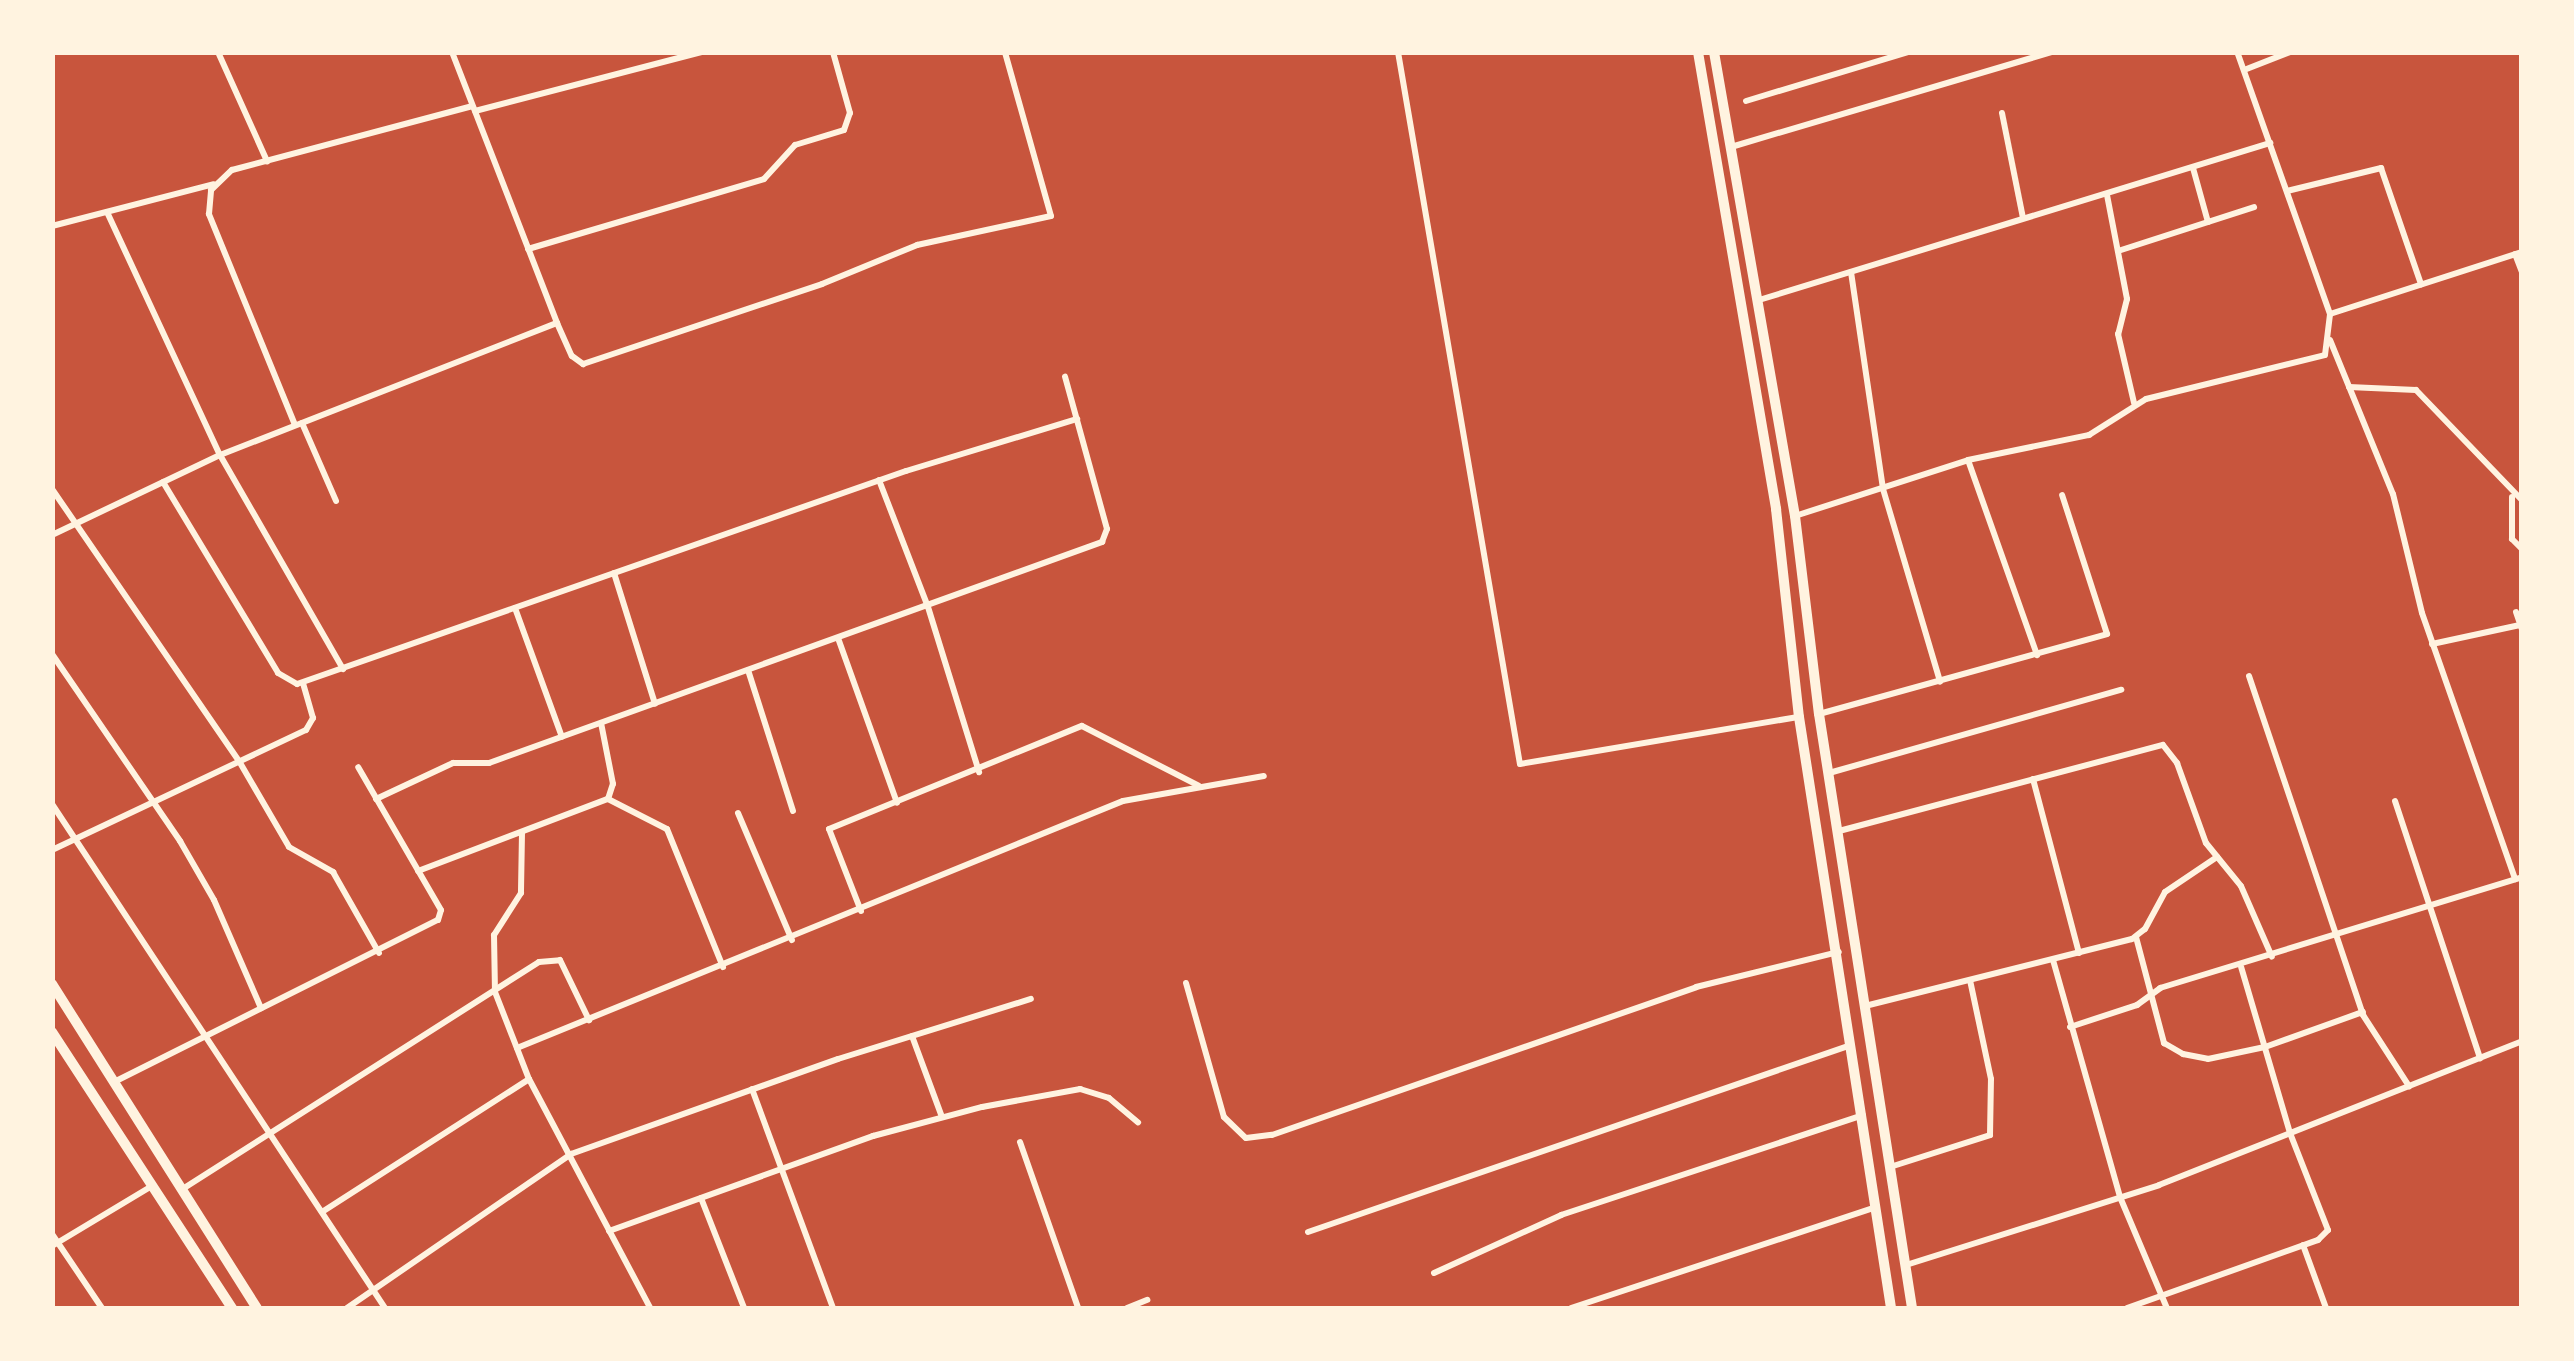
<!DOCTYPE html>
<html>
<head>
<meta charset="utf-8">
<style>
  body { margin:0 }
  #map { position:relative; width:2574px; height:1361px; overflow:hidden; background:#c8553d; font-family:"DejaVu Sans",sans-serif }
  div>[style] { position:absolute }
  .minor>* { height:6px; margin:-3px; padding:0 3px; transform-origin:3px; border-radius:3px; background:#fff3e0 }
  .trunk>* { height:10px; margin:-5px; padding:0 5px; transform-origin:5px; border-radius:5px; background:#fff3e0 }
  span { translate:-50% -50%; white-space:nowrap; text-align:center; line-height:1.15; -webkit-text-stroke:8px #fff3e0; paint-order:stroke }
  .frame { position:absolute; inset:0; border:55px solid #fff3e0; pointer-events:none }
</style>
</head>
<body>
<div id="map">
  <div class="minor">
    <div style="left:218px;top:52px;width:120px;rotate:65.8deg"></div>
    <div style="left:452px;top:52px;width:291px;rotate:68.8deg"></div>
    <div style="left:557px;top:323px;width:36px;rotate:66deg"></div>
    <div style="left:572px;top:356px;width:14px;rotate:36deg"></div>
    <div style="left:583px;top:364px;width:252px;rotate:-18.5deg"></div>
    <div style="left:822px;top:284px;width:103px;rotate:-22.3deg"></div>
    <div style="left:917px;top:245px;width:137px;rotate:-12.2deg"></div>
    <div style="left:1051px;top:216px;width:170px;rotate:-105.7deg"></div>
    <div style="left:1398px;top:52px;width:722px;rotate:80.28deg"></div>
    <div style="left:1520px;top:764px;width:282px;rotate:-9.6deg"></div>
    <div style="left:2244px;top:70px;width:49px;rotate:-21.4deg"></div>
    <div style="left:1746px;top:101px;width:169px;rotate:-16.8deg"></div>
    <div style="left:475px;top:111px;width:234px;rotate:-14.6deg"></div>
    <div style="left:2002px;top:113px;width:107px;rotate:78.7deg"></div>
    <div style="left:1731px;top:147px;width:334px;rotate:-16.5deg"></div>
    <div style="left:2193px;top:168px;width:56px;rotate:74.5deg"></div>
    <div style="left:2287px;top:191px;width:97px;rotate:-13.7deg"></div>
    <div style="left:2381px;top:168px;width:123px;rotate:71deg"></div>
    <div style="left:2107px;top:195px;width:106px;rotate:79.1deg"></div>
    <div style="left:2127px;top:299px;width:36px;rotate:104deg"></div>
    <div style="left:2118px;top:334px;width:71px;rotate:76.9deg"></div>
    <div style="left:107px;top:212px;width:268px;rotate:65.1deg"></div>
    <div style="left:220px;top:455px;width:247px;rotate:60.1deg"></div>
    <div style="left:52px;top:226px;width:167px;rotate:-14.5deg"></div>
    <div style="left:528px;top:249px;width:246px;rotate:-16.5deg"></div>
    <div style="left:764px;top:179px;width:46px;rotate:-47.6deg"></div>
    <div style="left:795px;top:145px;width:51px;rotate:-17deg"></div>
    <div style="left:844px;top:130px;width:18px;rotate:-71deg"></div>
    <div style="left:850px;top:113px;width:63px;rotate:-105.6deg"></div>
    <div style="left:2118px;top:251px;width:143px;rotate:-17.9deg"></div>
    <div style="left:2515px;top:254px;width:19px;rotate:69deg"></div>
    <div style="left:1851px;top:272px;width:219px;rotate:81.6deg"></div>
    <div style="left:1883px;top:489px;width:201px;rotate:73.5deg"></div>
    <div style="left:1759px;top:300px;width:535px;rotate:-17.08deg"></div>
    <div style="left:2330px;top:314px;width:202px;rotate:-17.9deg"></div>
    <div style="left:2330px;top:340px;width:166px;rotate:67.8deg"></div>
    <div style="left:2393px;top:494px;width:122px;rotate:76.3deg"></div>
    <div style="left:2422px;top:613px;width:282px;rotate:70.7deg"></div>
    <div style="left:2349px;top:387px;width:67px;rotate:2.6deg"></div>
    <div style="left:2416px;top:390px;width:153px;rotate:46.1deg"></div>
    <div style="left:302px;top:423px;width:85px;rotate:66.4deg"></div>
    <div style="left:295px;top:425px;width:228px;rotate:-112.2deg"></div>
    <div style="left:209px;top:214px;width:24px;rotate:-85deg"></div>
    <div style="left:211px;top:190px;width:29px;rotate:-44deg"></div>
    <div style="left:232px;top:170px;width:248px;rotate:-14.9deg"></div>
    <div style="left:1968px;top:460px;width:207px;rotate:70.5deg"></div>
    <div style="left:879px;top:480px;width:136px;rotate:68.9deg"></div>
    <div style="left:928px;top:607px;width:173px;rotate:72.8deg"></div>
    <div style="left:163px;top:482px;width:223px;rotate:58.9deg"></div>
    <div style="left:278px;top:673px;width:22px;rotate:30deg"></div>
    <div style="left:297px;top:684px;width:645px;rotate:-19.28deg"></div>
    <div style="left:906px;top:471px;width:179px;rotate:-16.9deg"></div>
    <div style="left:52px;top:489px;width:330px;rotate:55.5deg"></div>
    <div style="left:239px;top:761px;width:99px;rotate:59.8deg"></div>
    <div style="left:289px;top:847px;width:51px;rotate:29.6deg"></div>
    <div style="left:333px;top:872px;width:93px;rotate:60.4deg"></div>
    <div style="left:2512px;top:497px;width:42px;rotate:90deg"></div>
    <div style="left:2512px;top:539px;width:14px;rotate:45deg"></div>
    <div style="left:1795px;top:516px;width:182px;rotate:-17.9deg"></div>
    <div style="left:1968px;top:460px;width:124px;rotate:-11.7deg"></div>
    <div style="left:2089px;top:435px;width:67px;rotate:-32.3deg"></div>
    <div style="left:2146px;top:399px;width:184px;rotate:-13.8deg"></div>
    <div style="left:2325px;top:355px;width:41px;rotate:-83deg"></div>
    <div style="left:2330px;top:314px;width:278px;rotate:-109.5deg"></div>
    <div style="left:52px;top:535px;width:186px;rotate:-25.5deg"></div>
    <div style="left:220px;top:455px;width:362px;rotate:-21.4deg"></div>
    <div style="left:614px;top:573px;width:137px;rotate:72.6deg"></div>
    <div style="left:515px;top:608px;width:137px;rotate:70deg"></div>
    <div style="left:2516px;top:612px;width:18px;rotate:71deg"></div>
    <div style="left:838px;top:638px;width:175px;rotate:70.3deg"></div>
    <div style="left:2432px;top:644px;width:90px;rotate:-12.2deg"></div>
    <div style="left:52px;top:654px;width:227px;rotate:55.6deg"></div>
    <div style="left:180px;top:841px;width:68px;rotate:60deg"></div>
    <div style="left:214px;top:900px;width:118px;rotate:66.5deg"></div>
    <div style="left:748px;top:670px;width:148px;rotate:72.3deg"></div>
    <div style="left:2249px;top:676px;width:358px;rotate:71.4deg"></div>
    <div style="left:2363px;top:1015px;width:85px;rotate:57.1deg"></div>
    <div style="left:1819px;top:714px;width:299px;rotate:-15.5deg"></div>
    <div style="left:2107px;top:634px;width:146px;rotate:-107.9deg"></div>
    <div style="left:1829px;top:773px;width:304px;rotate:-15.9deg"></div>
    <div style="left:2033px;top:779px;width:180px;rotate:75.2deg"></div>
    <div style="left:376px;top:799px;width:85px;rotate:-25.1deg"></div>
    <div style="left:453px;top:763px;width:36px"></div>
    <div style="left:489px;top:763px;width:652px;rotate:-19.83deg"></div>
    <div style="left:1102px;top:542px;width:14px;rotate:-69deg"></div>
    <div style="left:1107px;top:529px;width:158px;rotate:-105.4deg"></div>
    <div style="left:608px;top:799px;width:66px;rotate:27deg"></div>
    <div style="left:667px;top:829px;width:149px;rotate:67.9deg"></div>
    <div style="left:2395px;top:801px;width:271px;rotate:71.7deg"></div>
    <div style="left:52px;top:804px;width:604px;rotate:56.55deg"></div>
    <div style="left:738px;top:813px;width:138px;rotate:67deg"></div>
    <div style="left:1839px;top:831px;width:335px;rotate:-14.9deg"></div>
    <div style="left:2163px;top:745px;width:23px;rotate:52deg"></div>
    <div style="left:2177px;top:763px;width:85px;rotate:70.1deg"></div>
    <div style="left:2206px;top:843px;width:55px;rotate:50.9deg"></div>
    <div style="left:2241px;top:886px;width:77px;rotate:66.4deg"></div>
    <div style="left:522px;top:833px;width:60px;rotate:91deg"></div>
    <div style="left:521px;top:893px;width:50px;rotate:122.7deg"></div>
    <div style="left:494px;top:935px;width:57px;rotate:89deg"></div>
    <div style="left:495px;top:992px;width:93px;rotate:68.7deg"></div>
    <div style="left:529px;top:1079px;width:259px;rotate:62.1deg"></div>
    <div style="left:52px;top:850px;width:281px;rotate:-25.3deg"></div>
    <div style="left:306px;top:730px;width:14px;rotate:-60deg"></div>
    <div style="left:313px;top:718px;width:35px;rotate:-106deg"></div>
    <div style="left:418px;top:871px;width:203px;rotate:-20.8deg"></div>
    <div style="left:608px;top:799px;width:16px;rotate:-72deg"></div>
    <div style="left:613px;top:784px;width:62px;rotate:-101.1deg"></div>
    <div style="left:861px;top:911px;width:88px;rotate:-111.3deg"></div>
    <div style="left:829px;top:829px;width:273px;rotate:-22.2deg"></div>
    <div style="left:1082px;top:726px;width:131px;rotate:27.1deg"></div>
    <div style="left:2136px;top:937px;width:110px;rotate:75.2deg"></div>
    <div style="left:2164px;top:1043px;width:22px;rotate:30deg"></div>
    <div style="left:2183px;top:1054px;width:25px;rotate:11deg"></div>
    <div style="left:2208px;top:1059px;width:58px;rotate:-11.9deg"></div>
    <div style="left:2265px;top:1047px;width:104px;rotate:-19.7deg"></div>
    <div style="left:2053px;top:960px;width:246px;rotate:74.2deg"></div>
    <div style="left:2120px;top:1197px;width:121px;rotate:67.1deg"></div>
    <div style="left:1186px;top:983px;width:139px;rotate:74.2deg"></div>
    <div style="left:1224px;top:1117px;width:30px;rotate:44deg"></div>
    <div style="left:1246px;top:1138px;width:26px;rotate:-7deg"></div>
    <div style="left:1272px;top:1135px;width:449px;rotate:-19.2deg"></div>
    <div style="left:1696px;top:987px;width:147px;rotate:-13.8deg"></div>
    <div style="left:1869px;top:1005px;width:271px;rotate:-14.1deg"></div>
    <div style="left:2132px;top:939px;width:16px;rotate:-38deg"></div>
    <div style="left:2145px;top:929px;width:42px;rotate:-61.6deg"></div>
    <div style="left:2165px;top:892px;width:63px;rotate:-33.9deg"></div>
    <div style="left:2070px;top:1027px;width:71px;rotate:-18.2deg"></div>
    <div style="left:2137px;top:1005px;width:29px;rotate:-36deg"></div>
    <div style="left:2160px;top:988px;width:379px;rotate:-17deg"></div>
    <div style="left:912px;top:1036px;width:86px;rotate:69.7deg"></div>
    <div style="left:517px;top:1048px;width:654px;rotate:-22.18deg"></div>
    <div style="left:1123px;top:801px;width:143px;rotate:-10.1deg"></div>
    <div style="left:114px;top:1082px;width:362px;rotate:-26.6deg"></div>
    <div style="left:438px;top:920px;width:10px;rotate:-73deg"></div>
    <div style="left:441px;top:910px;width:165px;rotate:-120.1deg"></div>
    <div style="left:752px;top:1089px;width:233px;rotate:69.7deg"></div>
    <div style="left:1020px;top:1142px;width:176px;rotate:70.7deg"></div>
    <div style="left:1890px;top:1167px;width:105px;rotate:-17.7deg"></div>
    <div style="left:1990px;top:1135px;width:56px;rotate:-89deg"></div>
    <div style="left:1991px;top:1079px;width:101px;rotate:-102deg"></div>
    <div style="left:181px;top:1190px;width:424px;rotate:-32.5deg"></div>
    <div style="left:539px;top:962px;width:21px;rotate:-5deg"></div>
    <div style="left:560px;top:960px;width:67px;rotate:64.2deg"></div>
    <div style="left:701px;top:1198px;width:118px;rotate:68.6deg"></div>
    <div style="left:322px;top:1212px;width:246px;rotate:-32.7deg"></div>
    <div style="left:609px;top:1231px;width:281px;rotate:-19.8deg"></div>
    <div style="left:873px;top:1136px;width:113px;rotate:-14.9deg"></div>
    <div style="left:982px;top:1107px;width:100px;rotate:-10.4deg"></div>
    <div style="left:1080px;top:1089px;width:30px;rotate:17deg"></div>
    <div style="left:1109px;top:1098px;width:38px;rotate:40deg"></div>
    <div style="left:1308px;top:1232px;width:574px;rotate:-19deg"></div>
    <div style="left:52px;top:1234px;width:89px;rotate:56deg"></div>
    <div style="left:2303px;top:1245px;width:67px;rotate:69.9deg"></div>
    <div style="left:52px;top:1246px;width:117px;rotate:-31deg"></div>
    <div style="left:1906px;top:1265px;width:265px;rotate:-17.5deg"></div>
    <div style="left:2159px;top:1185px;width:391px;rotate:-21.6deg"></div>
    <div style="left:1434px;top:1273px;width:140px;rotate:-24.5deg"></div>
    <div style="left:1561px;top:1215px;width:318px;rotate:-18.3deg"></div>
    <div style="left:347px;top:1308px;width:272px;rotate:-34.5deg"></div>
    <div style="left:571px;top:1154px;width:283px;rotate:-19.6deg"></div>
    <div style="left:838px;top:1059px;width:202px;rotate:-17.3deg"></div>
    <div style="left:1127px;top:1308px;width:22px;rotate:-22deg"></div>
    <div style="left:1571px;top:1308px;width:322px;rotate:-18.3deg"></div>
    <div style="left:2127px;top:1308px;width:203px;rotate:-19.6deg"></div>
    <div style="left:2318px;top:1240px;width:14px;rotate:-45deg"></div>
    <div style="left:2328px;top:1230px;width:104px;rotate:-111.4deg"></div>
    <div style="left:2290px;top:1133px;width:173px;rotate:-106.4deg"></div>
  </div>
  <div class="trunk">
    <div style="left:1698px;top:52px;width:464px;rotate:80.3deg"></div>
    <div style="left:1776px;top:509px;width:209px;rotate:83.7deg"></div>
    <div style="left:1799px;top:717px;width:598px;rotate:81.15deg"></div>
    <div style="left:1714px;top:52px;width:471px;rotate:80.1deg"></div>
    <div style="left:1795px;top:516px;width:199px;rotate:83.1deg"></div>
    <div style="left:1819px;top:714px;width:601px;rotate:81.1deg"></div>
    <div style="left:52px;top:984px;width:383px;rotate:57.7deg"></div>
    <div style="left:52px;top:1032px;width:330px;rotate:56.9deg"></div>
  </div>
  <div class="frame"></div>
</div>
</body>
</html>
